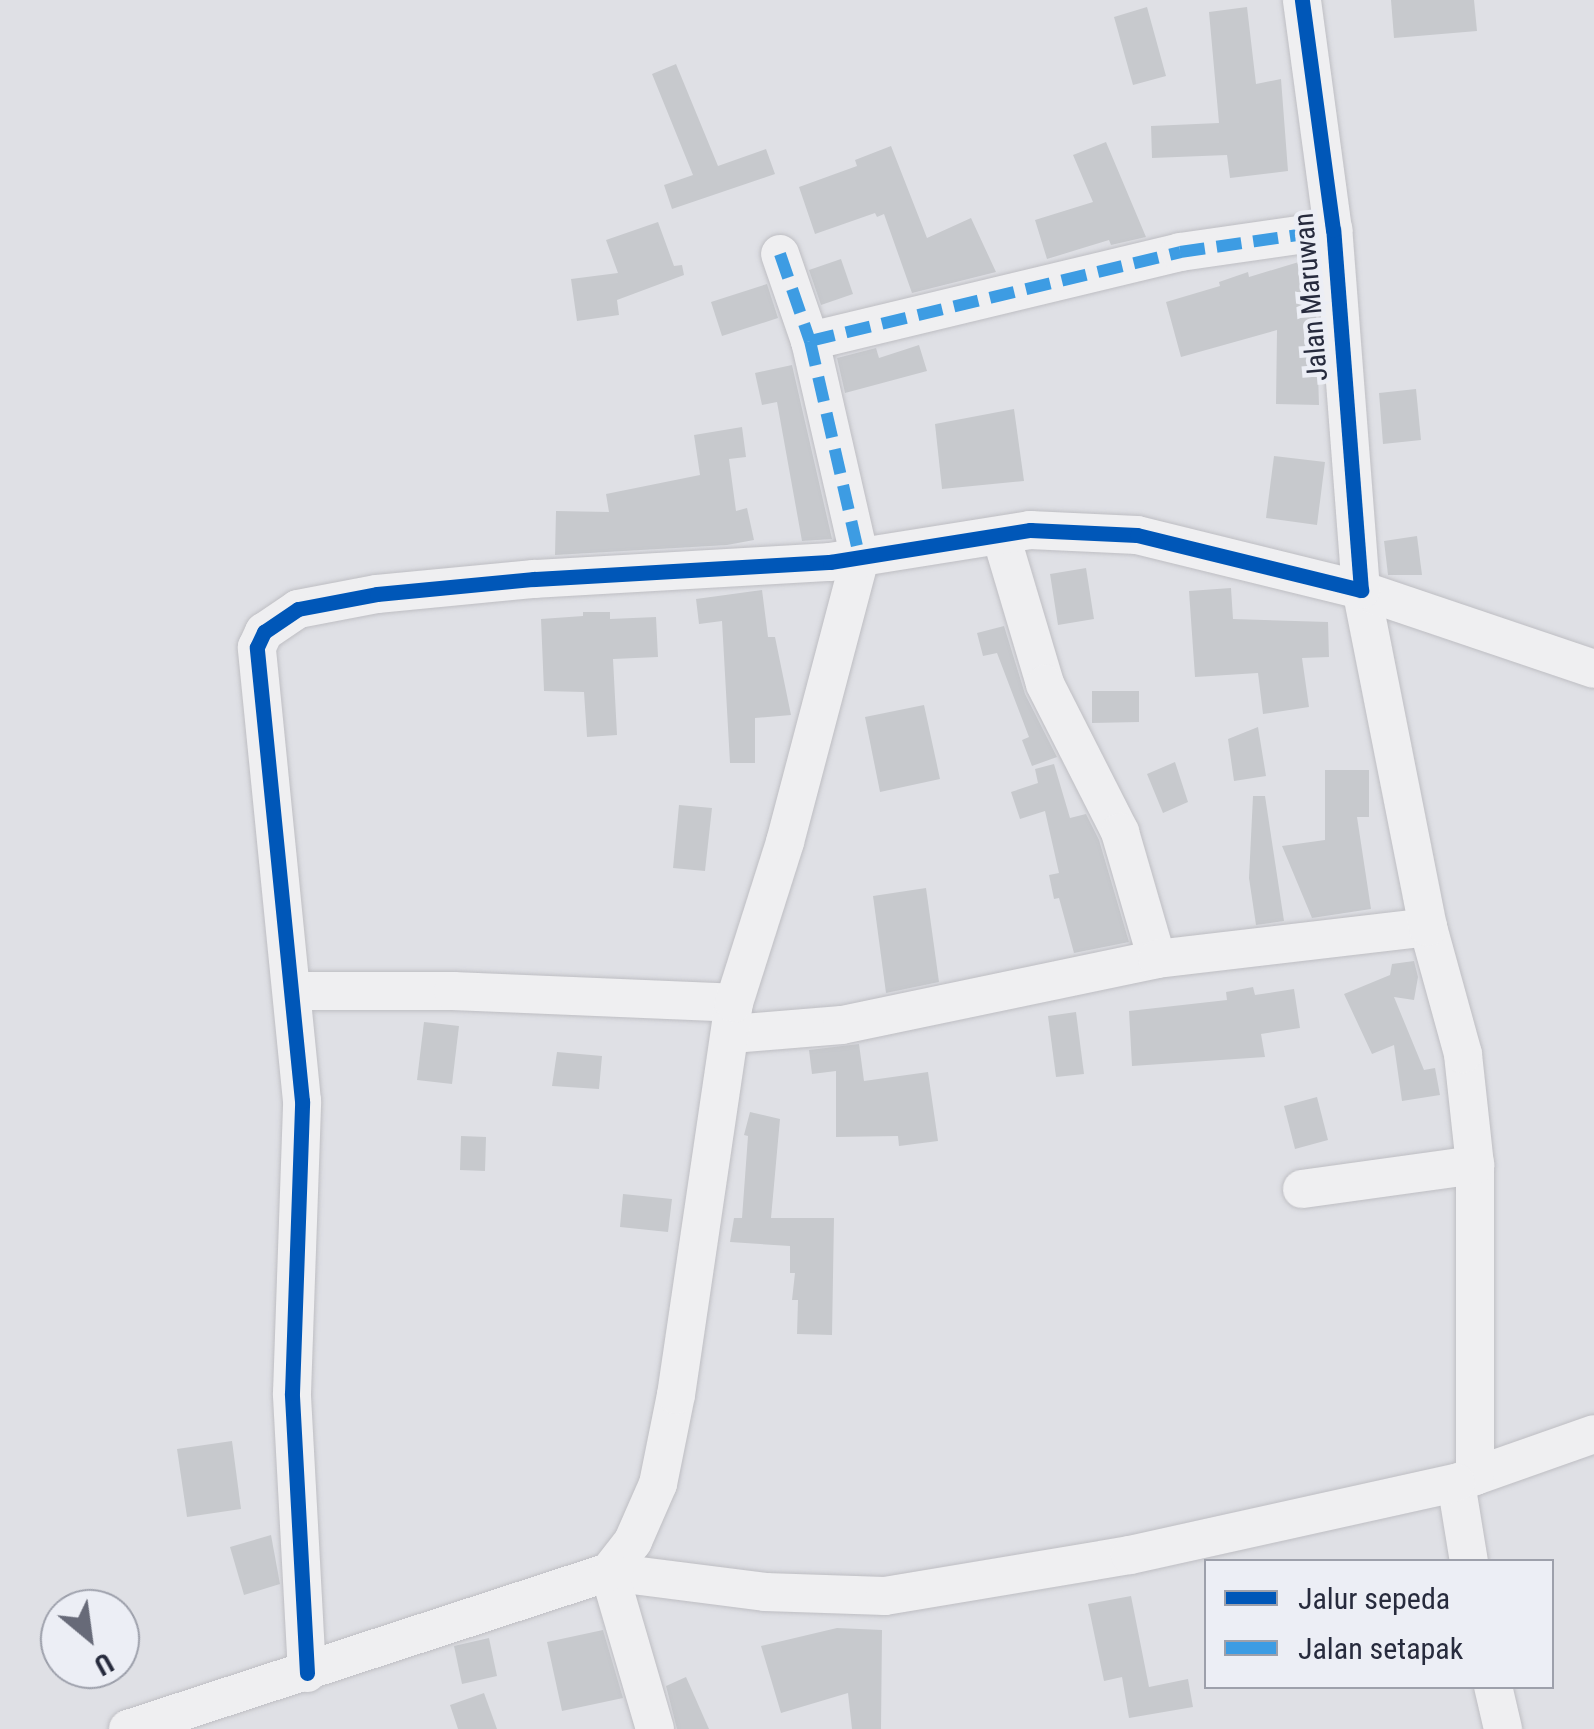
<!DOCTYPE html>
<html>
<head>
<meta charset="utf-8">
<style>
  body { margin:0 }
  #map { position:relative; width:1594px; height:1729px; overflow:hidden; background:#dfe0e5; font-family:"Roboto Condensed",sans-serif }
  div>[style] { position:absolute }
  .building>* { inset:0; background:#c7c9cd }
  .roads { filter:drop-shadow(0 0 2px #bebec3) drop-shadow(0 0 2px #bebec3) }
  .street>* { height:38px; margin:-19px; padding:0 19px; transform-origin:19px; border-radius:19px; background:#efeff1 }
  .quiet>* { height:12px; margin-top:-6px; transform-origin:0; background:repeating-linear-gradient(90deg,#3d9ce3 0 25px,transparent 0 37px) }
  .cycleway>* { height:15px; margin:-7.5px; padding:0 7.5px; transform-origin:7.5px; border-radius:7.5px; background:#0057b8 }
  span { translate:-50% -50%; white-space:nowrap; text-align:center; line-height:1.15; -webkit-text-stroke:9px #eceef5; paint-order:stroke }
  .street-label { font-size:28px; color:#272b3d }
  .legend { position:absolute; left:1204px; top:1559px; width:350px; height:130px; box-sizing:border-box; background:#eceef5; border:2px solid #9da0ab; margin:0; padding:12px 18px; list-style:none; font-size:30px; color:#272b3d }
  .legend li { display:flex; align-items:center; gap:20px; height:50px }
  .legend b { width:50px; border:2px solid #9da0ab }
  .north { position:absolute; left:40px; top:1589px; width:100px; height:100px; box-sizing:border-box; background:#eceef5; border:2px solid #9da0ab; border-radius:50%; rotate:151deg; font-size:28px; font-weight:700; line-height:40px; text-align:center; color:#272b3d }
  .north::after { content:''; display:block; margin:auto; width:35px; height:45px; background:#676a78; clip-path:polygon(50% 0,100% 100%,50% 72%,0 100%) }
</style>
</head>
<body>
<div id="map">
  <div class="building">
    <div style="clip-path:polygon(1391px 0,1474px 0,1477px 31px,1394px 38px)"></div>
    <div style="clip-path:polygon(1147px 7px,1166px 76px,1133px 85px,1114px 17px)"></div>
    <div style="clip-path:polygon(1247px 7px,1256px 84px,1281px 79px,1288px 171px,1230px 178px,1227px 155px,1152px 158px,1151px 126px,1219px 123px,1209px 12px)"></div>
    <div style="clip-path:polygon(676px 64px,718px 166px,766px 149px,775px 174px,672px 209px,664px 185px,693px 175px,652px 74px)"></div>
    <div style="clip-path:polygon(1106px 142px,1146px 237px,1111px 245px,1109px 240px,1047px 259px,1035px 220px,1093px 202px,1073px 155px)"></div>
    <div style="clip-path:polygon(891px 146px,927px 238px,971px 218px,996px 272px,912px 293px,884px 214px,877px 217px,875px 213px,815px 234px,799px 187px,857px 166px,855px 160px)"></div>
    <div style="clip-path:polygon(658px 222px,674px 266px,682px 265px,684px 275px,617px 300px,619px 315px,577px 321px,571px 279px,618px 273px,606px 240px)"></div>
    <div style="clip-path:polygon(841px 259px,853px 294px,821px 305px,809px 270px)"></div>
    <div style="clip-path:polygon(1302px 261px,1316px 308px,1319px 405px,1276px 404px,1277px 330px,1181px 357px,1166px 302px,1220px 286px,1219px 282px,1248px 272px,1249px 277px)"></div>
    <div style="clip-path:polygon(767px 284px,778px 318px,722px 336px,711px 302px)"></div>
    <div style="clip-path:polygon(919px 345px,927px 371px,845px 393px,837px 358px,876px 348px,879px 358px)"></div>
    <div style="clip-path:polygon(792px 365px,832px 539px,802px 541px,777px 402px,762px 405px,755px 373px)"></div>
    <div style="clip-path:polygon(1416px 389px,1421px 440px,1383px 444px,1379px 393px)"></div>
    <div style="clip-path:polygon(1014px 409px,1024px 481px,942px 489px,935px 424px)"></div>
    <div style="clip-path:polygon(742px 427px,746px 457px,729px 459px,736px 511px,747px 508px,754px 540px,727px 545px,555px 555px,556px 511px,609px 512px,606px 494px,700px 475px,694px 435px)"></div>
    <div style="clip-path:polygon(1274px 456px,1325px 462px,1317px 525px,1266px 518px)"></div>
    <div style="clip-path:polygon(1417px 536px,1422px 575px,1388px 575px,1384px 541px)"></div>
    <div style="clip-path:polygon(1086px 568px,1094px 619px,1058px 625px,1050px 574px)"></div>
    <div style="clip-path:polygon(1231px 588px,1233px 619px,1328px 622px,1329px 657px,1302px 658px,1309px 707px,1263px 714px,1258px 673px,1195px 677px,1189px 591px)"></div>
    <div style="clip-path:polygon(762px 590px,768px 637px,775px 637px,791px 715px,755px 718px,755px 763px,730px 763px,722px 621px,699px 624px,696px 599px)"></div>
    <div style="clip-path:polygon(583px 612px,610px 612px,610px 619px,656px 617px,658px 657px,613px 659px,617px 735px,587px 737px,584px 692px,544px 691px,541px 619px,583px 616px)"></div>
    <div style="clip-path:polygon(1004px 626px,1025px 694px,1057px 757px,1032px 766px,1022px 740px,1029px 737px,997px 653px,983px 656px,977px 633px)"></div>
    <div style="clip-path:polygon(1092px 691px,1139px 691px,1139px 722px,1092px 723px)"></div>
    <div style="clip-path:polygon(924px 705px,940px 779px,880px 792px,865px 717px)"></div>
    <div style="clip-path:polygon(1258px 727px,1266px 776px,1234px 781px,1228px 739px)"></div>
    <div style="clip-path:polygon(1175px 762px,1188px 802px,1163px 813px,1147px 774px)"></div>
    <div style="clip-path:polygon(1054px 764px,1070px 818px,1086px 814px,1099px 840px,1129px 942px,1074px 953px,1059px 898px,1054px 899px,1049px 875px,1059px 873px,1045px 811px,1020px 819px,1011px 792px,1038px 783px,1035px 769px)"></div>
    <div style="clip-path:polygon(1325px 770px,1369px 770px,1369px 817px,1357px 817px,1371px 909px,1312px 918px,1282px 846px,1325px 840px)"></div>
    <div style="clip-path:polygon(1253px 796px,1265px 796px,1284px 921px,1256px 925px,1249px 878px)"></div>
    <div style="clip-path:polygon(679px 805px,712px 808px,705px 871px,673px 868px)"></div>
    <div style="clip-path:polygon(926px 888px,939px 982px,886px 993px,873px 896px)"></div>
    <div style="clip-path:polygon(1414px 961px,1418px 977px,1414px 1000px,1394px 997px,1424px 1070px,1435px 1068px,1440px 1095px,1402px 1101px,1394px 1045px,1372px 1054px,1344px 994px,1390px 975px,1392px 964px)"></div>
    <div style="clip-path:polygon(1253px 987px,1255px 995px,1294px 989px,1300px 1028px,1261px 1034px,1265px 1057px,1132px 1066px,1129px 1011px,1227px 1000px,1226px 992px)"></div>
    <div style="clip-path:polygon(1076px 1012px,1084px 1074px,1056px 1077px,1048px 1016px)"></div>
    <div style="clip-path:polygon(424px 1022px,459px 1026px,452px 1084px,417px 1080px)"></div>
    <div style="clip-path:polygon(859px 1044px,864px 1081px,928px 1072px,938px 1141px,899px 1146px,898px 1136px,836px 1137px,836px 1071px,812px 1074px,809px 1050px)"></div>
    <div style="clip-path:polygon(557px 1052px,602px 1056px,599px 1089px,552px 1086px)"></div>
    <div style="clip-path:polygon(1317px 1097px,1328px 1140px,1295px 1149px,1284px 1106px)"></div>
    <div style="clip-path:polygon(750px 1112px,780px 1119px,771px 1218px,834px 1218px,832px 1335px,797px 1334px,798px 1300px,792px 1300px,795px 1273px,790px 1273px,790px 1246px,730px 1242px,734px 1218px,742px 1218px,748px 1136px,744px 1135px)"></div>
    <div style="clip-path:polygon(461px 1136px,486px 1137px,485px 1171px,460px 1170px)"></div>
    <div style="clip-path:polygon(623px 1194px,672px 1199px,668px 1232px,620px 1227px)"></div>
    <div style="clip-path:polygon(232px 1441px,241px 1509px,187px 1517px,177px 1449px)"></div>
    <div style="clip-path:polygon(271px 1535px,280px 1584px,244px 1595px,230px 1547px)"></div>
    <div style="clip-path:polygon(1131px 1596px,1149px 1687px,1188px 1679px,1193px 1707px,1129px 1718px,1122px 1677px,1104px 1681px,1088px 1604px)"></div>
    <div style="clip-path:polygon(837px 1628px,882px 1630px,881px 1729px,852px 1729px,848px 1693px,781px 1713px,761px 1646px)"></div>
    <div style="clip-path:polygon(603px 1630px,623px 1698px,562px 1711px,547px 1642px)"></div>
    <div style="clip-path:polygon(489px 1638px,497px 1676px,462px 1684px,454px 1646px)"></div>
    <div style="clip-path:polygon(686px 1677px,709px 1729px,677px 1729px,666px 1686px)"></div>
    <div style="clip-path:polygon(484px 1693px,497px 1729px,458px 1729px,450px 1705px)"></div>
  </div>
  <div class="roads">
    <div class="street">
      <div style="left:810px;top:341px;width:381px;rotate:-13.5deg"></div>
      <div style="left:1180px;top:252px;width:155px;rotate:-8.2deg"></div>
      <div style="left:1001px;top:536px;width:154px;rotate:73.4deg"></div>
      <div style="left:1045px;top:684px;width:166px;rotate:63.1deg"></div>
      <div style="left:1120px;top:832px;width:132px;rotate:73.8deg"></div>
      <div style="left:294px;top:991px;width:159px"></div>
      <div style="left:453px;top:991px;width:281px;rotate:2.4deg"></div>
      <div style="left:732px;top:1034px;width:110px;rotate:-4.7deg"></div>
      <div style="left:842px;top:1025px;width:322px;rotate:-11.8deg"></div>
      <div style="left:1157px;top:959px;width:273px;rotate:-6.7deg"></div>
      <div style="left:1302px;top:1189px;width:175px;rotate:-7.9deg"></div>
      <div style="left:1475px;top:1476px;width:126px;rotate:-19.4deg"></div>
      <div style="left:1469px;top:1562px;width:80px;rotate:-99.3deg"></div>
      <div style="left:1456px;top:1483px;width:20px;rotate:-20deg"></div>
      <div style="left:1475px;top:1476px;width:311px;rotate:-90deg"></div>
      <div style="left:1475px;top:1165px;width:112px;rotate:-96.2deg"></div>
      <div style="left:1463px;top:1054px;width:132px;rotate:-105.4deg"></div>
      <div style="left:1428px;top:927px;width:344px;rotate:-101.2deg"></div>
      <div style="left:1361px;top:590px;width:246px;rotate:18.7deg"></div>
      <div style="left:307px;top:1673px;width:280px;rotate:-93.1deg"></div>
      <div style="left:292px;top:1393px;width:292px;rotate:-88deg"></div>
      <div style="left:302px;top:1101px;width:456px;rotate:-95.7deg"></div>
      <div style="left:257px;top:647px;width:17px;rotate:-65deg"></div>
      <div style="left:264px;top:632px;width:41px;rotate:-34.1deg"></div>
      <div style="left:298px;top:609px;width:80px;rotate:-10.8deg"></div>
      <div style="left:377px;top:594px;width:158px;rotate:-5.5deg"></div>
      <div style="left:534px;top:579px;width:296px;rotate:-3.3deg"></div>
      <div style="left:830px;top:562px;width:203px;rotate:-9.1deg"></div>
      <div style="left:1030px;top:530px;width:107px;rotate:2.7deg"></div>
      <div style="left:1137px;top:535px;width:231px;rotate:13.8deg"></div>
      <div style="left:1361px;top:590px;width:361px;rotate:-94.4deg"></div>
      <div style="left:1333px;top:230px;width:232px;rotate:-97.7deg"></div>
      <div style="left:1493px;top:1686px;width:44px;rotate:76.9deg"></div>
      <div style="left:128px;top:1729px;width:506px;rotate:-18.08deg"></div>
      <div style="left:609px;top:1572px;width:157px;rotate:7.3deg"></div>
      <div style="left:765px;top:1592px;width:120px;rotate:1.9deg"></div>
      <div style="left:885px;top:1596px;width:248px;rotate:-9.5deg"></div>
      <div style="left:1130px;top:1555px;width:334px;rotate:-12.5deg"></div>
      <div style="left:655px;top:1729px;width:164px;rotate:-106.3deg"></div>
      <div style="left:609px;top:1572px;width:39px;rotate:-52deg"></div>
      <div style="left:633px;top:1541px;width:62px;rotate:-66.3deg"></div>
      <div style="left:658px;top:1484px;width:91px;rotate:-78.6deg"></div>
      <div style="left:676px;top:1395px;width:396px;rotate:-81.6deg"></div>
      <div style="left:734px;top:1003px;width:169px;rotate:-72.4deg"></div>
      <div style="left:785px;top:842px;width:293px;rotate:-75.2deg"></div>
      <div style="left:860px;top:559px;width:224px;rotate:-102.9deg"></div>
      <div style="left:810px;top:341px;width:92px;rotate:-109deg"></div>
    </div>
  </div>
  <div class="quiet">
    <div style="left:780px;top:254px;width:92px;rotate:71deg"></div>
    <div style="left:810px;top:341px;width:224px;rotate:77.1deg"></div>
    <div style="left:810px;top:341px;width:381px;rotate:-13.5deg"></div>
    <div style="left:1180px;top:252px;width:155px;rotate:-8.2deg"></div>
  </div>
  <div class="cycleway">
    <div style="left:307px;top:1673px;width:280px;rotate:-93.1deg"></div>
    <div style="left:292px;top:1393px;width:292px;rotate:-88deg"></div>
    <div style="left:302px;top:1101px;width:456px;rotate:-95.7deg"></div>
    <div style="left:257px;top:647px;width:17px;rotate:-65deg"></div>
    <div style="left:264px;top:632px;width:41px;rotate:-34.1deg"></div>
    <div style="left:298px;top:609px;width:80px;rotate:-10.8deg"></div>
    <div style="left:377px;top:594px;width:158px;rotate:-5.5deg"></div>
    <div style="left:534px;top:579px;width:296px;rotate:-3.3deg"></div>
    <div style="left:830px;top:562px;width:203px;rotate:-9.1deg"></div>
    <div style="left:1030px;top:530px;width:107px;rotate:2.7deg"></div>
    <div style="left:1137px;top:535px;width:231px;rotate:13.8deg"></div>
    <div style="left:1361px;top:590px;width:361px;rotate:-94.4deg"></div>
    <div style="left:1333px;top:230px;width:232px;rotate:-97.7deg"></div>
  </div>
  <div class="street-label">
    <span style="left:1311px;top:297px;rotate:-95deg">Jalan Maruwan</span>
  </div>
  <ul class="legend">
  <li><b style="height:12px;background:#0057b8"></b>Jalur sepeda</li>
  <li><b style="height:12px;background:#3d9ce3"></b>Jalan setapak</li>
  </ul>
  <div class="north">U</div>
</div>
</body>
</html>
